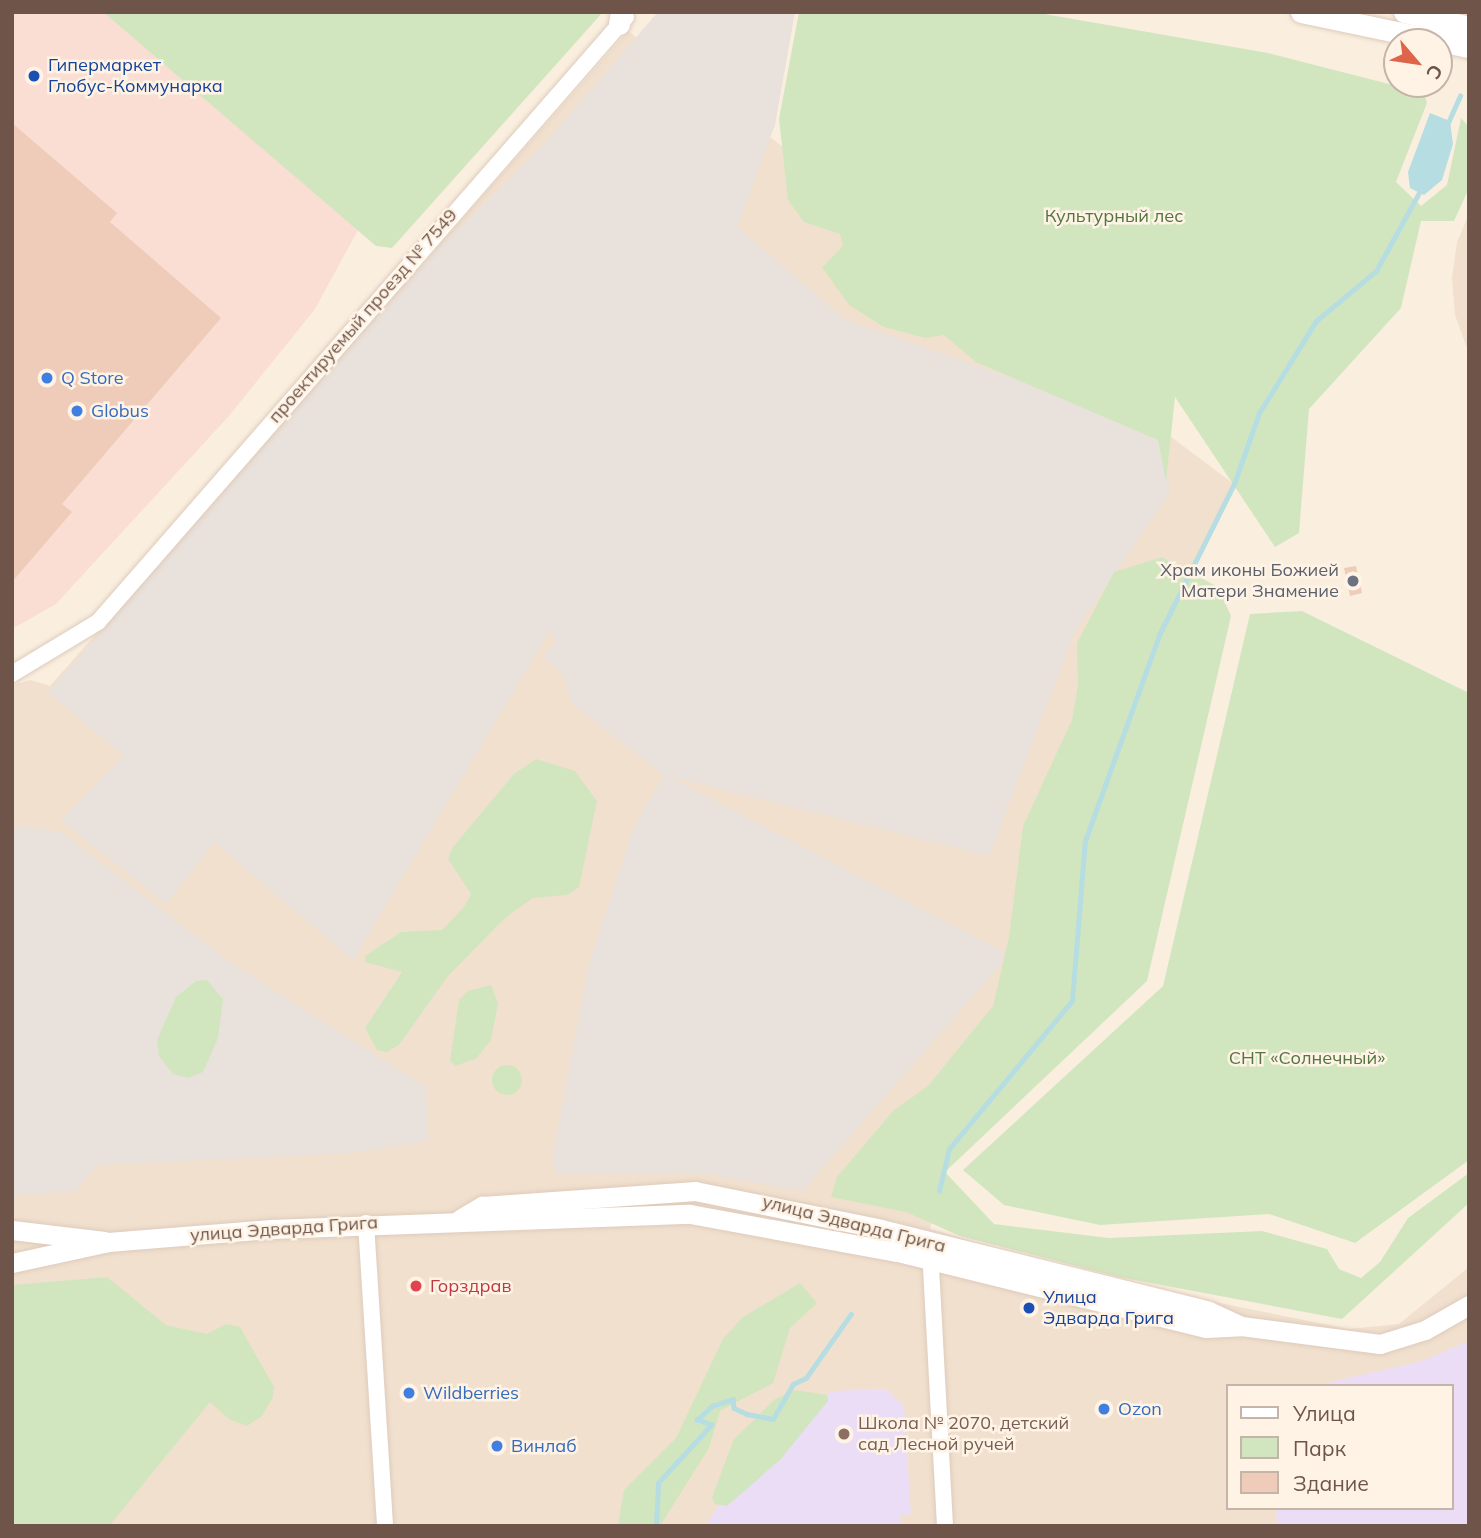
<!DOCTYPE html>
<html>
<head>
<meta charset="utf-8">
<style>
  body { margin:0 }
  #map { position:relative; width:1481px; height:1538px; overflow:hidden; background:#faefdf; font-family:Mulish,sans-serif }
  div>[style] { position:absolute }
  .residential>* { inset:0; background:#f1e0ce }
  .commercial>* { inset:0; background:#faddd3 }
  .industrial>* { inset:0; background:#e9e1db }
  .education>* { inset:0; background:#ecddf6 }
  .green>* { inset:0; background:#d1e6bf }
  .round { border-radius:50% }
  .water>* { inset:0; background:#b6dde2 }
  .stream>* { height:4.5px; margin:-2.25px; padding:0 2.25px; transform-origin:2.25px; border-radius:2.25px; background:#b6dde2 }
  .building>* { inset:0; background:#eeccb9 }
  .roads { filter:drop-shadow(0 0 2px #decbbc) drop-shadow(0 0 2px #decbbc) }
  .minor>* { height:16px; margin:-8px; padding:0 8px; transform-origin:8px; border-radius:8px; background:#fff }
  .tertiary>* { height:19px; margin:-9.5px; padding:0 9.5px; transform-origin:9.5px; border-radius:9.5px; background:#fff }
  .secondary>* { height:21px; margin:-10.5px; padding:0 10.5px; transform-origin:10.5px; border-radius:10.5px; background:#fff }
  .dots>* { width:19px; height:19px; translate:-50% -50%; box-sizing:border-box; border:4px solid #fef3e5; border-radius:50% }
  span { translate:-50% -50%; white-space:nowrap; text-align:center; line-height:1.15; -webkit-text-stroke:5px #fef3e5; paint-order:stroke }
  .transit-label { font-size:18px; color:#164399 }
  .left { translate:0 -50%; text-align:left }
  .park-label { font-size:18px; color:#537542 }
  .street-label { font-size:18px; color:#6f5549 }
  .shop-label { font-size:18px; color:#366cbe }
  .worship-label { font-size:18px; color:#5b616d }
  .right { translate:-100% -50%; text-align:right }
  .health-label { font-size:18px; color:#be3a42 }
  .education-label { font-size:18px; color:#785e54 }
  .frame { position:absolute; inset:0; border:14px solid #6f5549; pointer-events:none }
  .legend { position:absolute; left:1226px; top:1384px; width:228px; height:126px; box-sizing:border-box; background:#fef3e5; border:2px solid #c5b4a7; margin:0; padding:9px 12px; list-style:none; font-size:21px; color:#6f5549 }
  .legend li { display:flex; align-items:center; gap:14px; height:35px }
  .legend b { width:35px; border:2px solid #c5b4a7 }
  .north { position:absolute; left:1383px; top:28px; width:70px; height:70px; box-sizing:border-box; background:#fef3e5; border:2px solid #c5b4a7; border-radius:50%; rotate:119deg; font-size:19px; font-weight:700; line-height:28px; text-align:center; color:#6f5549 }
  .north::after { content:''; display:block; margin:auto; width:24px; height:32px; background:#df654a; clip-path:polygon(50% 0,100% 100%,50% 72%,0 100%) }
</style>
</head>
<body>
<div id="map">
  <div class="residential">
    <div style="clip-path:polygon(evenodd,628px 31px,1234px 484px,1159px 635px,949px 1149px,930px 1229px,1110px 1281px,1349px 1329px,1399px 1324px,1469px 1267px,1469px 1526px,12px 1526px,12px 685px,31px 680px,50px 686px,628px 31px,1227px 1386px,1451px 1386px,1451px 1508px,1227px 1508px,1227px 1386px)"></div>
    <div style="clip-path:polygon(1469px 214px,1469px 354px,1455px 315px,1452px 278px,1457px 242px)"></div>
  </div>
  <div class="commercial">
    <div style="clip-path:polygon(12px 12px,103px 12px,358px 230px,315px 309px,228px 417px,56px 604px,12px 629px)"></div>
  </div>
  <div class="industrial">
    <div style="clip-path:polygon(658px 12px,795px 12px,775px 125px,737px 227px,846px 320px,1158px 429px,1170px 493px,1075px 631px,989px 856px,668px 776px,1009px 955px,802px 1191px,701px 1173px,556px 1174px,552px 1161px,588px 967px,633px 829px,664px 775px,571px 703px,564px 676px,543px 656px,555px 642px,551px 629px,353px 960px,214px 842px,166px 904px,61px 820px,124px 756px,48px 692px,435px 252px,543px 145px)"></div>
    <div style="clip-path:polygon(12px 825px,61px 832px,231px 963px,426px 1087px,429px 1141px,352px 1153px,98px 1165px,75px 1191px,12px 1195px)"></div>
  </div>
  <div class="education">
    <div style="clip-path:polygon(1469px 1341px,1469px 1526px,1277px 1526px,1276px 1508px,1451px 1508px,1451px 1386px,1313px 1386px,1422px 1361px)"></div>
    <div style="clip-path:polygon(886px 1389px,904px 1406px,911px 1514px,900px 1515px,901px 1526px,705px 1526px,748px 1462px,832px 1391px)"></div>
  </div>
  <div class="green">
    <div style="clip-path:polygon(103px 12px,603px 12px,392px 248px,376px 246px)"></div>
    <div style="clip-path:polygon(799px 12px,1033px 12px,1268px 53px,1424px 93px,1427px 103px,1396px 182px,1421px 206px,1447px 185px,1461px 118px,1469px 127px,1469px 188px,1454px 221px,1421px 221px,1401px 308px,1309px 409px,1299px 533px,1275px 547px,1175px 397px,1166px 482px,1158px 440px,976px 362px,944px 335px,925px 338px,884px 327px,849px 305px,822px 267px,843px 246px,840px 234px,804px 222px,788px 200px,779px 119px)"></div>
    <div style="clip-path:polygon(1162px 557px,1218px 587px,1231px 616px,1147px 981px,945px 1172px,994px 1224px,1109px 1238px,1262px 1231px,1327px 1249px,1339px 1269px,1361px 1278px,1380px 1262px,1408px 1218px,1469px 1173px,1469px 1203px,1342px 1319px,1119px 1277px,960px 1236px,906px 1212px,831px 1197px,837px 1177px,893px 1111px,928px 1086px,993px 1006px,1009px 937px,1023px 826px,1072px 720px,1078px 685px,1077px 643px,1114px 572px)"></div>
    <div style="clip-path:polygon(1302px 611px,1469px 693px,1469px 1160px,1355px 1243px,1269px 1214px,1100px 1225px,1004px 1205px,963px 1170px,1163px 986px,1250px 614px)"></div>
    <div style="clip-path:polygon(536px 759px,575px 771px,597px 801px,579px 887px,567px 895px,533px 898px,506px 917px,448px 976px,399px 1045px,387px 1052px,377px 1050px,365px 1028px,402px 972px,365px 962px,365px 956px,401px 932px,442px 930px,464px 907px,471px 894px,448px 859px,453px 847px,514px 774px)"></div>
    <div style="clip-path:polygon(207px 980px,223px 999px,218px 1038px,203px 1072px,188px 1078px,173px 1074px,159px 1056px,157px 1040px,176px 997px,196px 981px)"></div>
    <div style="clip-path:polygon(491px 985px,498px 1003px,491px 1040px,477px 1058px,456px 1066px,450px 1061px,459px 1000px,468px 991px)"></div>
    <div class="round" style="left:492px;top:1065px;width:30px;height:30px"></div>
    <div style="clip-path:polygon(107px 1277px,166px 1325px,207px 1334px,226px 1324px,240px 1327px,274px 1387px,273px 1397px,262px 1416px,247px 1426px,229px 1419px,210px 1402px,109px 1526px,12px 1526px,12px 1285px)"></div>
    <div style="clip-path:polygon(800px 1283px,817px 1303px,790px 1328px,773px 1383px,720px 1411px,709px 1448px,660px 1526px,618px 1526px,624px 1490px,676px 1438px,723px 1339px,743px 1317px)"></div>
    <div style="clip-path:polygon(795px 1390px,827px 1395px,828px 1401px,780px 1460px,727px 1506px,715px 1504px,712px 1497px,734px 1439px,775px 1399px)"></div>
  </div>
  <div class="water">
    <div style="clip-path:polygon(1430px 113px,1450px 121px,1453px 144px,1442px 180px,1424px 195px,1410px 188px,1408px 172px)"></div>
  </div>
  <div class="stream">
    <div style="left:1447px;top:125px;width:32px;rotate:-66deg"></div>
    <div style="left:939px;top:1191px;width:43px;rotate:-76.6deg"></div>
    <div style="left:949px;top:1149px;width:192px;rotate:-50.3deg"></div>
    <div style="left:1072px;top:1001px;width:161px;rotate:-85.4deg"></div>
    <div style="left:1085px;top:841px;width:219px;rotate:-70.2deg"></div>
    <div style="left:1159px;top:635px;width:169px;rotate:-63.6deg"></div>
    <div style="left:1234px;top:484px;width:75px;rotate:-70.6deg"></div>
    <div style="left:1259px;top:413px;width:108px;rotate:-58.2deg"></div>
    <div style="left:1316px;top:321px;width:78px;rotate:-39.8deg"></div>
    <div style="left:1376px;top:271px;width:91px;rotate:-61.2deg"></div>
    <div style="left:656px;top:1526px;width:43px;rotate:-87.3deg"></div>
    <div style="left:658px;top:1483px;width:79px;rotate:-47.6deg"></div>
    <div style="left:711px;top:1425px;width:15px;rotate:-160deg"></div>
    <div style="left:697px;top:1420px;width:21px;rotate:-43deg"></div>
    <div style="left:712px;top:1406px;width:22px;rotate:-18deg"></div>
    <div style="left:733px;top:1399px;width:9px;rotate:84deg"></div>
    <div style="left:734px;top:1408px;width:14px;rotate:25deg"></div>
    <div style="left:747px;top:1414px;width:26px;rotate:11deg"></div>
    <div style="left:773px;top:1419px;width:40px;rotate:-60.3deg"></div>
    <div style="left:793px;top:1384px;width:14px;rotate:-25deg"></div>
    <div style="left:806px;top:1378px;width:78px;rotate:-54.9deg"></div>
  </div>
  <div class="building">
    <div style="clip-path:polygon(12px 123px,117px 213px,110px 222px,221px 318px,62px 504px,72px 512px,12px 582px)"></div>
    <div style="clip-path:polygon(1356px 566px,1362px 593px,1350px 596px,1344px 568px)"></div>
  </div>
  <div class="roads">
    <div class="minor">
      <div style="left:12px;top:674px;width:100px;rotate:-31.2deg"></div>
      <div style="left:98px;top:622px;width:803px;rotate:-48.89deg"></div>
      <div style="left:366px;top:1223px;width:304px;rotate:86.4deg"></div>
      <div style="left:930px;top:1249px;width:277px;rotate:86.9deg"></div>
    </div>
    <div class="tertiary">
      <div style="left:460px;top:1219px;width:26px;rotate:-31deg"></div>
      <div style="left:482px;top:1206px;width:214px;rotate:-4deg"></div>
      <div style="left:695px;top:1191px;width:190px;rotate:11.5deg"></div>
      <div style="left:881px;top:1229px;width:338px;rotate:14deg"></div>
      <div style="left:1209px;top:1311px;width:33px;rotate:25deg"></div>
      <div style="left:12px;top:1230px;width:93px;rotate:6.8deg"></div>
      <div style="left:12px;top:1263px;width:98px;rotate:-12.3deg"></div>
      <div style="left:108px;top:1242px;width:164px;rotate:-4.6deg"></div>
      <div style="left:271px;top:1229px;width:419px;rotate:-2.1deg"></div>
      <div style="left:690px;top:1214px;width:211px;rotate:10.4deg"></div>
      <div style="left:898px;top:1252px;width:317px;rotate:13.9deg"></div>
      <div style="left:1206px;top:1328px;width:35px;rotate:-3deg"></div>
      <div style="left:1241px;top:1326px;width:140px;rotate:7.4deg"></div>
      <div style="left:1380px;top:1344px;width:47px;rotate:-17.3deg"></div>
      <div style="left:1425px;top:1330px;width:51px;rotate:-29.6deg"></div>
    </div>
    <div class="secondary">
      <div style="left:1301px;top:12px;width:172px;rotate:11.8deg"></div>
      <div style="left:1404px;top:12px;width:67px;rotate:13deg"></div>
      <div style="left:619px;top:24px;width:12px;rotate:-81deg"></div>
    </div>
  </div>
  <div class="dots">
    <div style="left:34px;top:76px;background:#1a4fb4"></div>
    <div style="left:47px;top:378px;background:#3f7fe0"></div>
    <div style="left:77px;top:411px;background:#3f7fe0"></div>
    <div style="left:1353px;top:581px;background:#6b7280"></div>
    <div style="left:416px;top:1286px;background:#e0444e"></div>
    <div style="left:1029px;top:1308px;background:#1a4fb4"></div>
    <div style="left:409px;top:1393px;background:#3f7fe0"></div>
    <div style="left:1104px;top:1409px;background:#3f7fe0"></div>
    <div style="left:844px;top:1434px;background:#8d6e63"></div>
    <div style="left:497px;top:1446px;background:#3f7fe0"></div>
  </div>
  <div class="transit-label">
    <span class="left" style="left:48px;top:76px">Гипермаркет<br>Глобус-Коммунарка</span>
    <span class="left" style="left:1043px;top:1308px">Улица<br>Эдварда Грига</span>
  </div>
  <div class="park-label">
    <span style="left:1114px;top:216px">Культурный лес</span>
    <span style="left:1307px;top:1058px">СНТ «Солнечный»</span>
  </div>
  <div class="street-label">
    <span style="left:363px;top:316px;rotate:-49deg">проектируемый проезд № 7549</span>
    <span style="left:854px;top:1224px;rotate:14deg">улица Эдварда Грига</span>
    <span style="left:284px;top:1229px;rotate:-4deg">улица Эдварда Грига</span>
  </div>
  <div class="shop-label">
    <span class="left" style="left:61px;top:378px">Q Store</span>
    <span class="left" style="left:91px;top:411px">Globus</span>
    <span class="left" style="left:423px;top:1393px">Wildberries</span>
    <span class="left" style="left:1118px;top:1409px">Ozon</span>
    <span class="left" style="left:511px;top:1446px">Винлаб</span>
  </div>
  <div class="worship-label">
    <span class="right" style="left:1339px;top:581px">Храм иконы Божией<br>Матери Знамение</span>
  </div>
  <div class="health-label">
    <span class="left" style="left:430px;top:1286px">Горздрав</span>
  </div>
  <div class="education-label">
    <span class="left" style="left:858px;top:1434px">Школа № 2070, детский<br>сад Лесной ручей</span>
  </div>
  <div class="frame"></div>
  <ul class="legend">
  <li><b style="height:9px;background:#fff"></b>Улица</li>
  <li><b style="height:19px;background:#d1e6bf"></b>Парк</li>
  <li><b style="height:19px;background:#eeccb9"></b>Здание</li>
  </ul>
  <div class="north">С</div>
</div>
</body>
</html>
